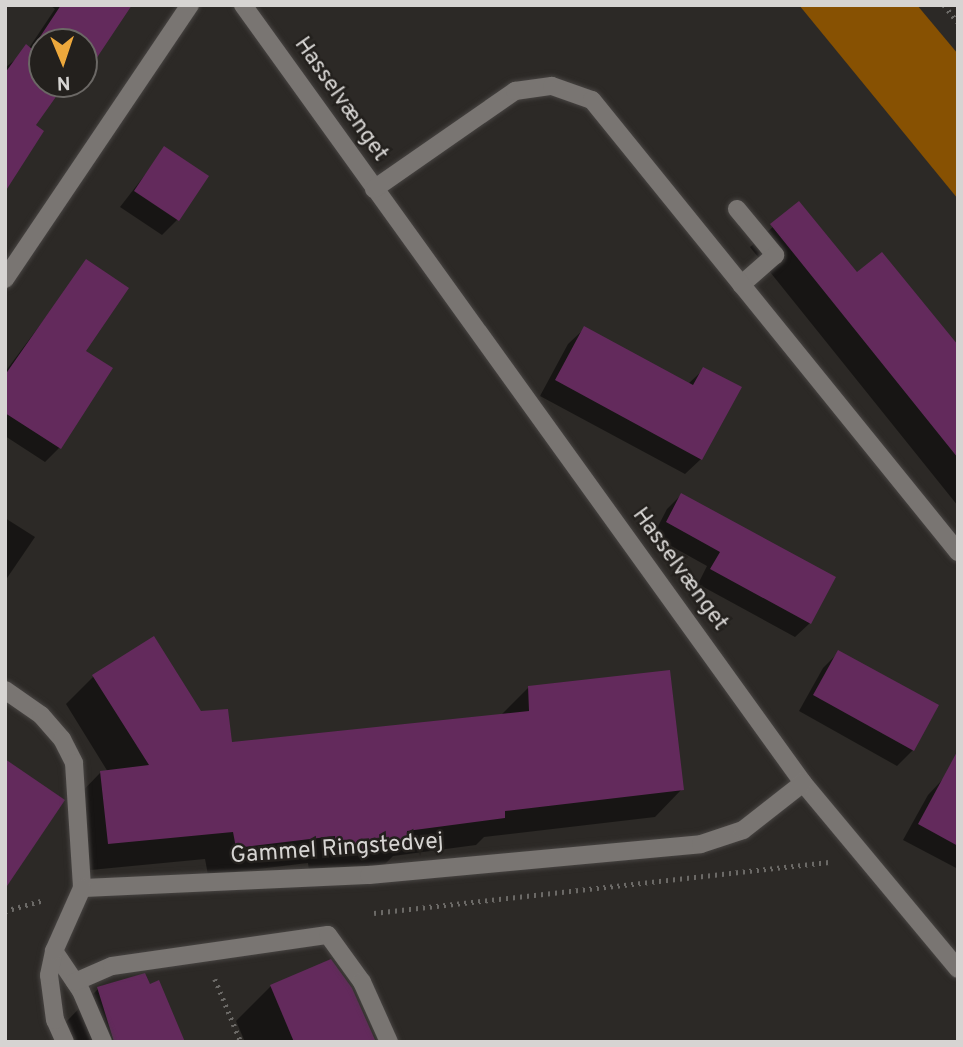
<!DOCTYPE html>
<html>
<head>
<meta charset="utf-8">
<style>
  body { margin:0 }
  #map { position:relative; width:963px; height:1047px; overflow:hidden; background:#2c2926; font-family:Overpass,sans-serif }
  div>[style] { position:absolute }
  .forest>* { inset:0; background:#875102 }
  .shadow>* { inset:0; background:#0007 }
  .building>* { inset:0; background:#632a5c }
  .path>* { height:4.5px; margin-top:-2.25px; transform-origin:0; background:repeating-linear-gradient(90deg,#6b6966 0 2px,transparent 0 7px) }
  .roads { filter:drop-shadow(0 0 2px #474442) drop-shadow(0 0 2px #474442) }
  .lane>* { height:18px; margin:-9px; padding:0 9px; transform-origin:9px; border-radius:9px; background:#797572 }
  .street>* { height:18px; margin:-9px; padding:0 9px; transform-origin:9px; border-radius:9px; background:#797572 }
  span { translate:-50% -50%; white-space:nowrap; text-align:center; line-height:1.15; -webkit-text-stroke:5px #23201d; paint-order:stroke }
  .street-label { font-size:23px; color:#d6d4d2 }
  .frame { position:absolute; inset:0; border:7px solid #d6d4d2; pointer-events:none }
  .north { position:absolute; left:28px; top:28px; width:70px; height:70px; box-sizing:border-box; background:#23201d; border:2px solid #6b6865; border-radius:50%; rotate:178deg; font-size:19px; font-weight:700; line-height:28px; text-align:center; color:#d6d4d2 }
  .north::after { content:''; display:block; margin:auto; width:24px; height:32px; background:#eda83c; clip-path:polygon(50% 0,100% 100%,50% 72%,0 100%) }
</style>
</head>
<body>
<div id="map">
  <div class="forest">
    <div style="clip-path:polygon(799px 5px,917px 5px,958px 54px,958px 199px)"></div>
  </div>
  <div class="shadow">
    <div style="clip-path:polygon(50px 5px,130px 5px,84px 69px,84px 42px,42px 42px,42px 84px,63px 84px,33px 126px,5px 187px,5px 68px,29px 48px,55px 9px)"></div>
    <div style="clip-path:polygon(165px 149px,177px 220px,162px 235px,120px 207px)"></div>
    <div style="clip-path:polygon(799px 204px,856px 274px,958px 348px,958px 506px,750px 247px)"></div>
    <div style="clip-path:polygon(87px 262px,83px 351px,110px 369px,59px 448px,45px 462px,5px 436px,5px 372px)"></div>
    <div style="clip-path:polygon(584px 329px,688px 384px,704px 369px,701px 459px,685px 474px,540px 396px,568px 344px)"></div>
    <div style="clip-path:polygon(681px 495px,810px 623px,795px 637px,698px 584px,707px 566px,653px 536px,667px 509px)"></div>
    <div style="clip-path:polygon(5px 518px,35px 537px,5px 581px)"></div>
    <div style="clip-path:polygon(839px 652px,913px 750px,897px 766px,799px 711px,823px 668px)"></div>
    <div style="clip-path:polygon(94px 676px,200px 713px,230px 744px,501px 715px,528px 688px,682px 789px,655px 817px,484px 837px,476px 845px,393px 856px,378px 871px,310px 879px,308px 863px,208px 875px,205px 859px,80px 871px,73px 801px,100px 773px,108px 772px,66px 704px)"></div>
    <div style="clip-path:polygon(943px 779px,958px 787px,958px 869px,903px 840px,928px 795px)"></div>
    <div style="clip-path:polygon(144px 975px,184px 1042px,69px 1042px,64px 1024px,98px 989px)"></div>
    <div style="clip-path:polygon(271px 986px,374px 1042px,245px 1042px,236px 1021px)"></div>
  </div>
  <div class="building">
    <div style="clip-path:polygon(61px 5px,132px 5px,96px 59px,86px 53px,84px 57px,84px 42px,42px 42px,42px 84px,65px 84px,36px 125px,44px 131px,5px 192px,5px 73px,26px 44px,32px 49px)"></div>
    <div style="clip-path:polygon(164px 146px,209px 176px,179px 221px,134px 191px)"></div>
    <div style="clip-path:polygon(799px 201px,857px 272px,882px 252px,958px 345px,958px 458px,770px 224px)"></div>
    <div style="clip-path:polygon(86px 259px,129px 288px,86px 351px,113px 368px,61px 449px,5px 413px,5px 375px)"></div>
    <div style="clip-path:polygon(584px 326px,693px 385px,703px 367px,742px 387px,702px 460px,555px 380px)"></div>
    <div style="clip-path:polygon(681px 493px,836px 577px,811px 624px,710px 569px,720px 552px,666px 522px)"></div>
    <div style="clip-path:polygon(154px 636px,201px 711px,228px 709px,232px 742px,529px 711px,528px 686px,670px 670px,684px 790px,505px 811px,505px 818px,407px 831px,407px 844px,337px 852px,335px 836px,236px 848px,233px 832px,108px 844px,100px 771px,149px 765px,92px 675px)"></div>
    <div style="clip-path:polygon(838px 650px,939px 705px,914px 751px,813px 695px)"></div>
    <div style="clip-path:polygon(958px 750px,958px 846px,918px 824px)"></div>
    <div style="clip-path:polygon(5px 759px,65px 800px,5px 889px)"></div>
    <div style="clip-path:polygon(331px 959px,352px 988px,376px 1042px,294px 1042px,270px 985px)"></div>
    <div style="clip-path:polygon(145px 973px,150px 984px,159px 980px,185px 1042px,114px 1042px,97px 987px)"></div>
  </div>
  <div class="path">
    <div style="left:944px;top:5px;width:22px;rotate:51deg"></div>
    <div style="left:5px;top:911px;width:41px;rotate:-15.8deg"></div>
    <div style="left:374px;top:913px;width:458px;rotate:-6.4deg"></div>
    <div style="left:215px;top:979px;width:68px;rotate:67.6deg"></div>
  </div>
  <div class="roads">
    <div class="lane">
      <div style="left:737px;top:209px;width:60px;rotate:50.4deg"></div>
      <div style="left:775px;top:255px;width:45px;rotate:138.6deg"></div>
      <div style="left:54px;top:951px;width:48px;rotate:56deg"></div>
      <div style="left:81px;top:991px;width:56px;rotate:66.7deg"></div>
      <div style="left:75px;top:982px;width:40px;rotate:-23.4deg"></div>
      <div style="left:112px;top:966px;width:218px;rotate:-8.2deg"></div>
      <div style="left:328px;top:935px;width:58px;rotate:54.1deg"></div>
      <div style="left:362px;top:982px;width:66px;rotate:65.8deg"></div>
    </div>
    <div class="street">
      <div style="left:243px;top:5px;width:959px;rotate:54.25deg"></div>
      <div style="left:803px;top:783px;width:242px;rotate:50.2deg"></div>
      <div style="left:374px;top:189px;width:172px;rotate:-34.8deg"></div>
      <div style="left:515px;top:91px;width:37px;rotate:-8deg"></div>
      <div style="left:552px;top:86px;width:42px;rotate:19.3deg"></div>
      <div style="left:592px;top:100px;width:582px;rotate:51deg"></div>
      <div style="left:5px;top:279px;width:331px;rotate:-56deg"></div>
      <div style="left:5px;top:690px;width:44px;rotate:34.8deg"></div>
      <div style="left:41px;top:715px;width:32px;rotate:49deg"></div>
      <div style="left:62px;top:739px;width:27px;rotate:63deg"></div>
      <div style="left:74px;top:763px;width:125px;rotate:86.3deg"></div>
      <div style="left:82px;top:888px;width:287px;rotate:-2.6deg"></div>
      <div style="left:369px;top:875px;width:333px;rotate:-5.3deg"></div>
      <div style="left:701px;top:844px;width:44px;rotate:-18.4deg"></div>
      <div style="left:743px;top:830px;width:76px;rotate:-38.1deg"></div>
      <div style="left:65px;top:1042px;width:24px;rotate:-114deg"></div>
      <div style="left:55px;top:1020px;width:45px;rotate:-97.6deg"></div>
      <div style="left:49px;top:975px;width:25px;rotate:-78deg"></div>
      <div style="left:54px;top:951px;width:69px;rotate:-66deg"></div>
    </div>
  </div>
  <div class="street-label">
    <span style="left:340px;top:100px;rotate:55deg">Hasselvænget</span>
    <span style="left:679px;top:570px;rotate:54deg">Hasselvænget</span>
    <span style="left:337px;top:850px;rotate:-4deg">Gammel Ringstedvej</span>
  </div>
  <div class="frame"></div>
  <div class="north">N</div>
</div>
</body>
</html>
